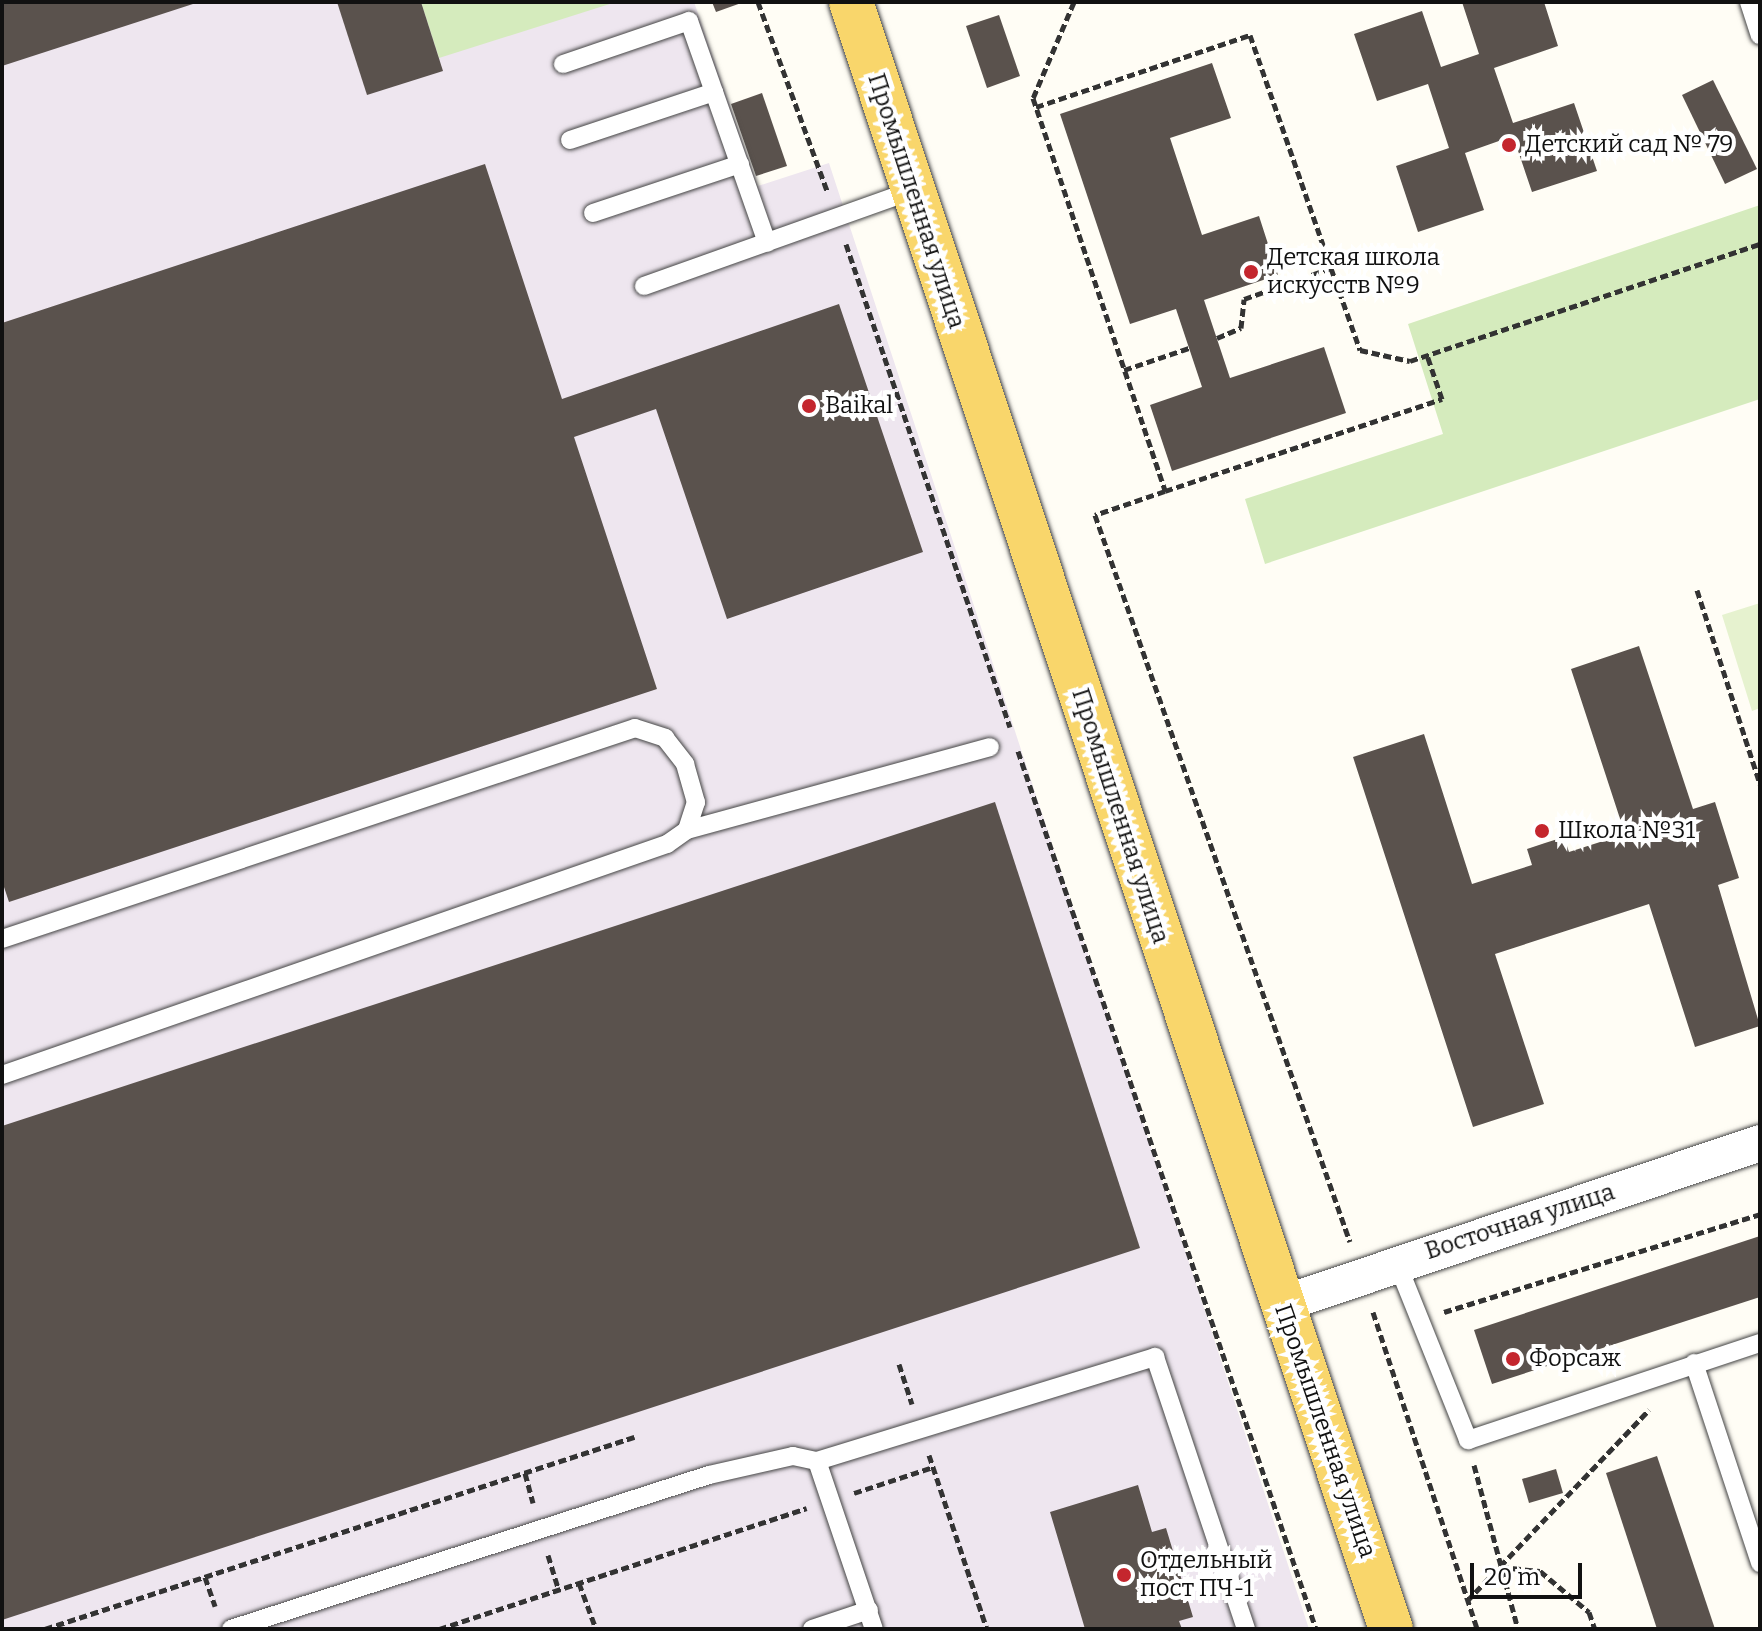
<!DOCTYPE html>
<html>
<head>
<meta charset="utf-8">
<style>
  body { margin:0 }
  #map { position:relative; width:1762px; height:1631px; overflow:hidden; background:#fffdf5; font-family:Bitter,serif }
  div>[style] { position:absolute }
  .industrial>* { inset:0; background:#eee6ef }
  .green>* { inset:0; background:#d5ebbd }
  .pitch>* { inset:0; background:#e6f2cf }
  .building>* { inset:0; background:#5a524d }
  .path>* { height:5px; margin-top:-2.5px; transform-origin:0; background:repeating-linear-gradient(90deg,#333 0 8px,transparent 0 12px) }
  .roads { filter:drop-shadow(0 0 2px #444) drop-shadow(0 0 2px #444) }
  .service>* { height:18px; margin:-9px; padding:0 9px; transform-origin:9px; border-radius:9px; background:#fff }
  .minor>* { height:36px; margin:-18px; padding:0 18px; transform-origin:18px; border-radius:18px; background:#fff }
  .primary>* { height:44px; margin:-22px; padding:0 22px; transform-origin:22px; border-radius:22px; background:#f9d66b }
  .dots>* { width:22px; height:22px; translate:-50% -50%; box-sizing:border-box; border:4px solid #fff; border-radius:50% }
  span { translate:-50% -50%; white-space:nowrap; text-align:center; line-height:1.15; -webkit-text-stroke:8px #fff; paint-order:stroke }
  .poi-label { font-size:24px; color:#111 }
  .left { translate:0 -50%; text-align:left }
  .street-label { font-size:24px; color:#111 }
  .frame { position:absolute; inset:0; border:4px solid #111; pointer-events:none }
  .scale { position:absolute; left:1470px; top:1563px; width:112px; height:36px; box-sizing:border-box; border:4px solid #111; border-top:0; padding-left:10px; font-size:24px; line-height:28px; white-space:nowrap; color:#111; -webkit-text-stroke:6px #fff; paint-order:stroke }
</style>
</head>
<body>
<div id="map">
  <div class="industrial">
    <div style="clip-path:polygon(2px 2px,694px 2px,758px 186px,829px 163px,1309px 1629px,2px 1629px)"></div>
  </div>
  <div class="green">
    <div style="clip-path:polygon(421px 2px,616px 2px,439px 58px)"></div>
    <div style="clip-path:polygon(1760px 205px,1760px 399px,1265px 564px,1245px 499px,1443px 434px,1408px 324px)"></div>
  </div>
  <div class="pitch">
    <div style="clip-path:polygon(1760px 603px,1760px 708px,1752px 711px,1722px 615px)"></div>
  </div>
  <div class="building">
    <div style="clip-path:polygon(2px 2px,195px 2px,196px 3px,2px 66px)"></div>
    <div style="clip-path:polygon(337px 2px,421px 2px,443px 71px,367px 95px)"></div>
    <div style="clip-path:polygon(712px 2px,744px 2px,716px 12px)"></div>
    <div style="clip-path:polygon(1462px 2px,1544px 2px,1558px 46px,1494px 68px,1513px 123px,1574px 103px,1597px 171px,1532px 192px,1513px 136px,1465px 153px,1484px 210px,1418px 232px,1396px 166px,1449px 148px,1428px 84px,1377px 101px,1354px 34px,1422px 11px,1441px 67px,1479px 54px)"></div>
    <div style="clip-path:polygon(999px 15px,1020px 76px,987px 88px,966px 26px)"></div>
    <div style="clip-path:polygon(1212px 63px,1231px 118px,1170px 138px,1202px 235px,1259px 216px,1278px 275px,1204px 300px,1230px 378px,1324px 347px,1346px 413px,1172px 471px,1150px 405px,1202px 387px,1176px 309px,1130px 324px,1060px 114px)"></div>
    <div style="clip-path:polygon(1713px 80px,1757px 169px,1725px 184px,1682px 95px)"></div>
    <div style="clip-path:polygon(762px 93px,787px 166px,756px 176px,731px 104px)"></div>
    <div style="clip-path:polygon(485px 164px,562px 399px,839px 304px,923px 552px,727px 619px,656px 409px,574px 437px,657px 689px,9px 902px,2px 881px,2px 323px)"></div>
    <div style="clip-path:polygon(1639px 646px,1693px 809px,1715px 802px,1739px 878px,1718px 885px,1760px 1026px,1695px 1047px,1649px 904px,1495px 954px,1544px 1104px,1473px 1127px,1353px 757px,1424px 734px,1472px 884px,1532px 865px,1527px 849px,1545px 843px,1564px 837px,1569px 852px,1625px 834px,1571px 669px)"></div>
    <div style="clip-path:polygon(995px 802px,1140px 1248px,2px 1620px,2px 1126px)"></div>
    <div style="clip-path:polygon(1760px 1236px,1760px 1297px,1492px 1384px,1474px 1330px)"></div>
    <div style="clip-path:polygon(1657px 1456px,1715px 1629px,1657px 1629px,1606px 1473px)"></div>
    <div style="clip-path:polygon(1556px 1469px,1563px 1493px,1529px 1503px,1522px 1479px)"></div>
    <div style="clip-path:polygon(1138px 1485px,1152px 1532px,1166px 1528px,1193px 1617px,1179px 1621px,1182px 1629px,1085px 1629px,1050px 1512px)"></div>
  </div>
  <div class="path">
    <div style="left:758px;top:2px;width:203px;rotate:69.9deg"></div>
    <div style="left:1074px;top:2px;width:104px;rotate:113.1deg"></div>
    <div style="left:1033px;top:98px;width:415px;rotate:71.4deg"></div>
    <div style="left:1165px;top:491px;width:74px;rotate:161.1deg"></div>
    <div style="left:1095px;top:515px;width:770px;rotate:70.67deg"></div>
    <div style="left:1036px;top:107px;width:226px;rotate:-18.6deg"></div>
    <div style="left:1250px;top:35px;width:247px;rotate:70.8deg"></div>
    <div style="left:846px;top:244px;width:510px;rotate:71.25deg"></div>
    <div style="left:1217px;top:338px;width:26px;rotate:-23deg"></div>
    <div style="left:1241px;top:328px;width:29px;rotate:-84deg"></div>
    <div style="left:1244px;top:299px;width:92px;rotate:-19.6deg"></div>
    <div style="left:1331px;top:268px;width:87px;rotate:70.5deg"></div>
    <div style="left:1360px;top:350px;width:51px;rotate:12.4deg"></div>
    <div style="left:1410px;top:361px;width:369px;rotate:-18.5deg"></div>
    <div style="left:1124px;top:370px;width:69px;rotate:-18.7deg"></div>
    <div style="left:1165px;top:491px;width:292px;rotate:-18.4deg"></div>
    <div style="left:1442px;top:399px;width:46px;rotate:-108.8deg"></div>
    <div style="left:1697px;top:590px;width:204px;rotate:72deg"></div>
    <div style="left:1018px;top:751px;width:927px;rotate:71.25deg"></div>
    <div style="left:1373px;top:1312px;width:334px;rotate:71.8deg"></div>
    <div style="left:1444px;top:1312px;width:331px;rotate:-17.2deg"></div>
    <div style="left:899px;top:1364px;width:42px;rotate:72deg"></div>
    <div style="left:929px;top:1455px;width:183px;rotate:71.6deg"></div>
    <div style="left:1474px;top:1465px;width:170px;rotate:75deg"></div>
    <div style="left:525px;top:1473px;width:31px;rotate:75deg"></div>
    <div style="left:854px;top:1493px;width:83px;rotate:-18.2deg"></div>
    <div style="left:548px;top:1555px;width:37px;rotate:73deg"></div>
    <div style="left:1501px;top:1567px;width:39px;rotate:6deg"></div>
    <div style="left:1540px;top:1571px;width:64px;rotate:39.9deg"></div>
    <div style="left:1589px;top:1612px;width:18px;rotate:71deg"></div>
    <div style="left:205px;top:1577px;width:31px;rotate:71deg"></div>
    <div style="left:579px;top:1583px;width:49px;rotate:69.7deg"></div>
    <div style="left:1467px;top:1601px;width:264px;rotate:-46.4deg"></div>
    <div style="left:45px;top:1629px;width:620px;rotate:-18.05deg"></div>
    <div style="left:439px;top:1629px;width:387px;rotate:-18.2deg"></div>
  </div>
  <div class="roads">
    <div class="service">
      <div style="left:1749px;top:2px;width:35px;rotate:72deg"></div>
      <div style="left:563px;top:64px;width:133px;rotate:-18.8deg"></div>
      <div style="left:689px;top:21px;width:235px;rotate:70.6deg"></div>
      <div style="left:570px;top:140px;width:152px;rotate:-18.4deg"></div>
      <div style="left:593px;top:213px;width:155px;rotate:-18.4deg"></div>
      <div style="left:644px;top:286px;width:283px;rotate:-19.6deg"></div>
      <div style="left:687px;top:830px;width:314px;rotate:-15.3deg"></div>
      <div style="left:2px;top:939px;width:667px;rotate:-18.43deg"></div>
      <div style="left:635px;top:728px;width:32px;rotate:18deg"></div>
      <div style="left:665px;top:738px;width:33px;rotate:52deg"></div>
      <div style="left:685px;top:764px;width:40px;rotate:74deg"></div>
      <div style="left:696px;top:802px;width:29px;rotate:108deg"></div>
      <div style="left:687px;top:830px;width:24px;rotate:145deg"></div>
      <div style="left:667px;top:844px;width:704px;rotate:160.84deg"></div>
      <div style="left:1397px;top:1263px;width:191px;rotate:68.1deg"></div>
      <div style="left:1468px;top:1440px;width:308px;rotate:-18.4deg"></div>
      <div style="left:1694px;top:1363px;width:211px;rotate:71.7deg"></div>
      <div style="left:817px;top:1461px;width:354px;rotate:-17.1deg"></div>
      <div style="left:1155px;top:1357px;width:287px;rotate:71.5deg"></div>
      <div style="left:231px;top:1629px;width:502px;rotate:-17.86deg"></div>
      <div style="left:709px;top:1475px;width:86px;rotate:-12.7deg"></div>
      <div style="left:793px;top:1456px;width:25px;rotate:12deg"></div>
      <div style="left:817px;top:1461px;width:177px;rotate:71.3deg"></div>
      <div style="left:812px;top:1629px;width:60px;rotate:-18.4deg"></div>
    </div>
    <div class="minor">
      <div style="left:1282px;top:1304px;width:504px;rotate:-18.61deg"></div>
    </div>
    <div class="primary">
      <div style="left:851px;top:2px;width:1714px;rotate:71.64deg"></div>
    </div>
  </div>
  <div class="dots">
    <div style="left:1509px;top:145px;background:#c4262e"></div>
    <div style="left:1251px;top:272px;background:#c4262e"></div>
    <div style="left:809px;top:406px;background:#c4262e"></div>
    <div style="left:1542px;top:831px;background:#c4262e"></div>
    <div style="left:1513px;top:1359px;background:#c4262e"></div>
    <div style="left:1124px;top:1575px;background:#c4262e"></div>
  </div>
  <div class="poi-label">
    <span class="left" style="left:1525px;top:145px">Детский сад № 79</span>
    <span class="left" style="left:1267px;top:272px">Детская школа<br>искусств №9</span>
    <span class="left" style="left:825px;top:406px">Baikal</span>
    <span class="left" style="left:1558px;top:831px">Школа №31</span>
    <span class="left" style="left:1529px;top:1359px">Форсаж</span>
    <span class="left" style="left:1140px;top:1575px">Отдельный<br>пост ПЧ-1</span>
  </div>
  <div class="street-label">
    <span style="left:916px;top:201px;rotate:72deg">Промышленная улица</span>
    <span style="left:1120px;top:816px;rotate:72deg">Промышленная улица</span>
    <span style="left:1520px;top:1222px;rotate:-18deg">Восточная улица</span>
    <span style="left:1325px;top:1431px;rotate:71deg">Промышленная улица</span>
  </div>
  <div class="frame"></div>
  <div class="scale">20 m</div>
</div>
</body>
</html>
